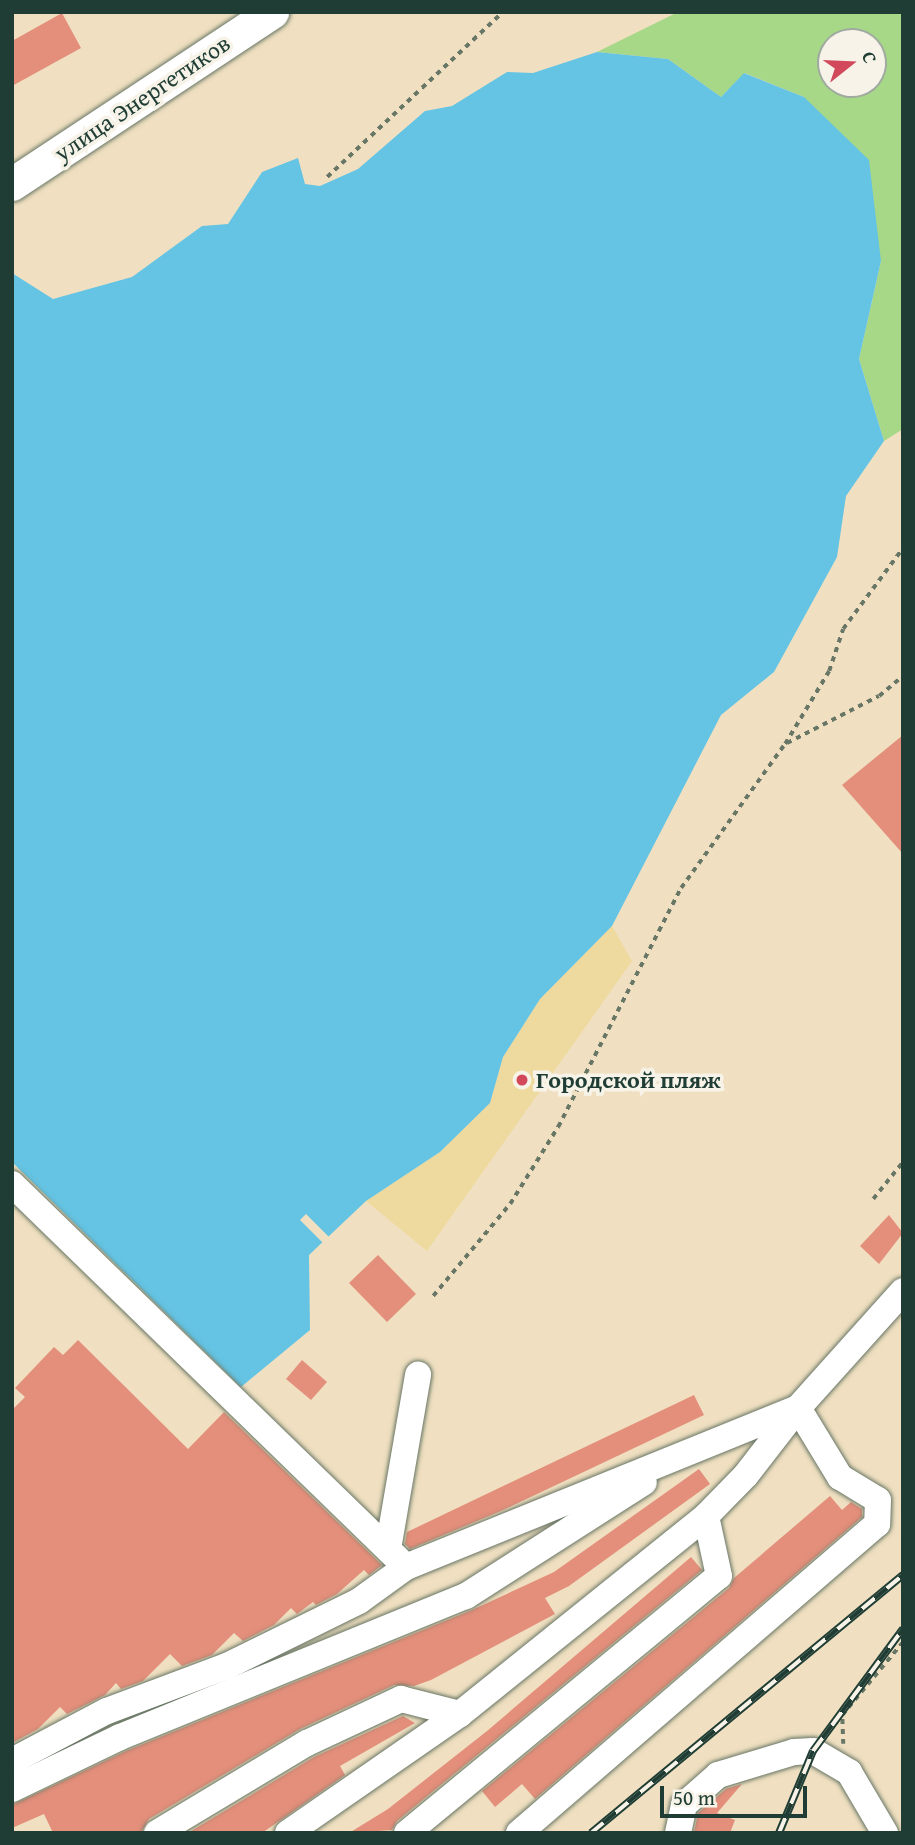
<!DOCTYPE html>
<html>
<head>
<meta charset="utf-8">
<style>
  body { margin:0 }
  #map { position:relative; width:915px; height:1845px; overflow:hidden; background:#f0e0c1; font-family:"Gentium Book Plus",serif }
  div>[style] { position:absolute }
  .green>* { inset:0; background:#a6d887 }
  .sand>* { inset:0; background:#eeda9e }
  .water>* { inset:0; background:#65c4e3 }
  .pier>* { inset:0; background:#f0e0c1 }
  .building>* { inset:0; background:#e38f7b }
  .path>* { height:3.5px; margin-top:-1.75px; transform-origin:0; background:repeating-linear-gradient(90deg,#687665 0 5px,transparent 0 10px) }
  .roads { filter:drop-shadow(0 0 2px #687665) drop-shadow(0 0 2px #687665) }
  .minor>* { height:26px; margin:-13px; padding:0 13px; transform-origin:13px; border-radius:13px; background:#fff }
  .major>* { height:33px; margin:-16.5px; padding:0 16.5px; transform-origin:16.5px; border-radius:16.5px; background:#fff }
  .rail>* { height:8px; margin-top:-4px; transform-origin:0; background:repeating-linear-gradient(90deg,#f7f3e8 0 16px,#1f3d34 0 32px); box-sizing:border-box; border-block:2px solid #1f3d34 }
  .dots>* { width:19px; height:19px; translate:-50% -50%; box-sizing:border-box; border:4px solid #f7f3e8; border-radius:50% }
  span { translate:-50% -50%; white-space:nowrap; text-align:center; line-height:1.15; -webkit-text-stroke:7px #f7f3e8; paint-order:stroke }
  .street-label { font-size:24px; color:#1f3d34 }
  .poi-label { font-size:24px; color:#1f3d34; font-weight:700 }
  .left { translate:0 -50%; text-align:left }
  .frame { position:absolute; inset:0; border:14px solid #1f3d34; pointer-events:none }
  .north { position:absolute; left:817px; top:28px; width:70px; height:70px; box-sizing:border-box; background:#f7f3e8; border:2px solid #a1aaa0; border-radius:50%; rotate:72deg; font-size:19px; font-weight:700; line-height:28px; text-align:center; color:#1f3d34 }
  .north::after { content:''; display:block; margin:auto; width:24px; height:32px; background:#d1495b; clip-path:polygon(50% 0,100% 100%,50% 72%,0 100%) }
  .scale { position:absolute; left:660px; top:1786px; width:147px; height:32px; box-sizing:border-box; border:4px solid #1f3d34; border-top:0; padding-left:9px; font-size:21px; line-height:24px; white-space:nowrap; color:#1f3d34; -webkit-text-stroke:5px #f7f3e8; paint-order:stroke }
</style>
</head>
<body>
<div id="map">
  <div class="green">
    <div style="clip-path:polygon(evenodd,678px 12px,903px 12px,903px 429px,884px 441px,859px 359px,881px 261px,804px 97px,745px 73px,721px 97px,668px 59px,597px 52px,678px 12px,831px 42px,873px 42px,873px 84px,831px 84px,831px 42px)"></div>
  </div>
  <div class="sand">
    <div style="clip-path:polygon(612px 926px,632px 961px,427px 1251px,366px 1201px,440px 1152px,490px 1103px,503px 1057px,540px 999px)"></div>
  </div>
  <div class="water">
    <div style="clip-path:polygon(597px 52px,668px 59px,721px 97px,744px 73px,804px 97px,869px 160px,881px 261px,859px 359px,884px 441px,846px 496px,837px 557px,774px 672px,721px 715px,612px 926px,540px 999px,503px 1057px,490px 1103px,440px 1152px,366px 1201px,309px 1255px,310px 1330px,241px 1387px,12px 1162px,12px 273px,53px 299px,132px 277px,202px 226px,228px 224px,262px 172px,298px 158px,305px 184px,320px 186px,358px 169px,425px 111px,452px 106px,507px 72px,533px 73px)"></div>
  </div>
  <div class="pier">
    <div style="clip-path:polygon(306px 1214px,331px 1239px,325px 1245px,300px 1220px)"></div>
  </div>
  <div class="building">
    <div style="clip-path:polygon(62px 13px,81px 48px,12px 86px,12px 41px)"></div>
    <div style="clip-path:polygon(903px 735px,903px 854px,842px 785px)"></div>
    <div style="clip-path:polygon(889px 1215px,903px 1233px,879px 1264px,860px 1246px)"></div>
    <div style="clip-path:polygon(378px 1255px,416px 1294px,387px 1322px,349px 1283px)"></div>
    <div style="clip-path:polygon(78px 1340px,188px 1449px,224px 1412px,382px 1565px,369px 1575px,364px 1570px,337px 1594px,316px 1605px,313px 1602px,297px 1614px,291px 1608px,274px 1625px,243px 1641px,234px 1633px,212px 1655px,182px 1666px,170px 1654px,143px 1681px,121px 1689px,116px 1683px,105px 1695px,67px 1714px,60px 1707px,38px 1729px,12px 1743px,12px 1410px,25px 1397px,15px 1388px,54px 1347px,63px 1355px)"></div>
    <div style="clip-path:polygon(302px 1360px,327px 1382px,311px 1400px,286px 1379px)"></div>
    <div style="clip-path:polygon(694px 1395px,704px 1415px,501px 1511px,410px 1549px,405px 1544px,407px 1532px)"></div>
    <div style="clip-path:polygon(699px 1469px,710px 1484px,569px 1586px,545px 1598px,555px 1614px,431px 1680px,414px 1686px,394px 1685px,300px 1729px,149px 1819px,142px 1831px,53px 1833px,44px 1814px,12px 1828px,12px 1805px,126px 1751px,472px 1610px,554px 1572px)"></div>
    <div style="clip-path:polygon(830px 1496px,842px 1510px,851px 1502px,862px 1509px,862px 1517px,535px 1799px,522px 1784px,495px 1807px,482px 1791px,729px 1588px,734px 1578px)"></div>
    <div style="clip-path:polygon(691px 1557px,702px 1570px,397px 1821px,392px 1830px,349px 1833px,388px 1809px,487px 1731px)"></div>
    <div style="clip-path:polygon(403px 1716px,415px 1723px,340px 1766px,345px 1775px,262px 1833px,188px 1833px,314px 1757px)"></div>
    <div style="clip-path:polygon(742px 1784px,717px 1813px,735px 1820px,730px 1833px,694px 1833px,698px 1813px,726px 1789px)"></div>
  </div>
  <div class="path">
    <div style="left:327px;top:177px;width:241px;rotate:-43.2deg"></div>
    <div style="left:787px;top:743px;width:103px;rotate:-27.1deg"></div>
    <div style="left:879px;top:696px;width:31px;rotate:-40deg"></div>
    <div style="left:873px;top:1199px;width:48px;rotate:-51deg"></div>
    <div style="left:433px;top:1296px;width:120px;rotate:-50.1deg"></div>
    <div style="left:510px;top:1204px;width:91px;rotate:-58.1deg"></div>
    <div style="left:558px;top:1127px;width:269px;rotate:-62.8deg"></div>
    <div style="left:681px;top:888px;width:178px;rotate:-54.2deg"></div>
    <div style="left:785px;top:744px;width:85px;rotate:-58.9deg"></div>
    <div style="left:829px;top:671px;width:44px;rotate:-71.6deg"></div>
    <div style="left:843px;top:629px;width:101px;rotate:-53.5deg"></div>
    <div style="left:843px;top:1744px;width:29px;rotate:-92deg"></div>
    <div style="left:842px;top:1715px;width:95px;rotate:-50.1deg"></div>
  </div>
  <div class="roads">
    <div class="minor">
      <div style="left:12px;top:1184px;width:549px;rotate:44.19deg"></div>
      <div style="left:388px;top:1549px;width:177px;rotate:-80.2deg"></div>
      <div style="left:12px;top:1761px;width:107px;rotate:-27.8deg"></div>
      <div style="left:107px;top:1711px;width:128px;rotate:-20.6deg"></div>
      <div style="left:227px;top:1666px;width:147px;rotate:-26.2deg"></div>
      <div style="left:359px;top:1601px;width:58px;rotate:-35.9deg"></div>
      <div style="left:406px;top:1567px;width:423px;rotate:-22.1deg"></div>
      <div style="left:798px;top:1408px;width:157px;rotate:-48.1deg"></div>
      <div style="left:12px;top:1789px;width:120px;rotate:-25.7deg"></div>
      <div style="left:120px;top:1737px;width:374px;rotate:-22.2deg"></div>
      <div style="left:466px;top:1596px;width:211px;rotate:-32.6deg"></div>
      <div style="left:157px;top:1833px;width:175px;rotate:-31deg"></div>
      <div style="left:307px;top:1743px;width:104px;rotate:-25.1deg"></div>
      <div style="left:401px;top:1699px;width:61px;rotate:14.3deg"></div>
      <div style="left:288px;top:1833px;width:209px;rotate:-34.7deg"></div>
      <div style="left:460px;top:1714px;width:316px;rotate:-38.8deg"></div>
      <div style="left:706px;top:1516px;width:57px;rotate:-45.7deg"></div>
      <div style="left:746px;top:1475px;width:85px;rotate:-52.2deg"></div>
      <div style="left:798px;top:1408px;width:81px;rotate:58.7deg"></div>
      <div style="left:840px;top:1477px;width:44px;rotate:31.2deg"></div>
      <div style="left:878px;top:1500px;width:24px;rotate:92deg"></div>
      <div style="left:877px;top:1524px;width:473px;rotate:139.2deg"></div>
      <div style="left:407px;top:1833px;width:404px;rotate:-39.5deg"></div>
      <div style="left:719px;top:1576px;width:61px;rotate:-102.2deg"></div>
      <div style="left:678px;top:1833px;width:29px;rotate:-78deg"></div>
      <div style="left:684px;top:1805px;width:45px;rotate:-41.4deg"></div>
      <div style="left:718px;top:1775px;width:79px;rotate:-16.8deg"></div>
      <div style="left:794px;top:1752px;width:19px;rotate:-3deg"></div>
      <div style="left:813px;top:1751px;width:42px;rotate:30.3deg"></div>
      <div style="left:849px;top:1772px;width:71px;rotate:59.5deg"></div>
    </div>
    <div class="major">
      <div style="left:12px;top:184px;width:312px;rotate:-33.5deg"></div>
    </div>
  </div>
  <div class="rail">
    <div style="left:591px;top:1833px;width:405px;rotate:-39.6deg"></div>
    <div style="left:779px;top:1833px;width:89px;rotate:-67.5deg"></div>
    <div style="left:813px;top:1751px;width:152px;rotate:-53.6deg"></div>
  </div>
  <div class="dots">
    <div style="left:522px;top:1080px;background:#d1495b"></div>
  </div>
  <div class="street-label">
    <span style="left:142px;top:98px;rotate:-34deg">улица Энергетиков</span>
  </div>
  <div class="poi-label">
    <span class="left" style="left:536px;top:1080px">Городской пляж</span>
  </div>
  <div class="frame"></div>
  <div class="north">С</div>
  <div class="scale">50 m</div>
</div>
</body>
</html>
